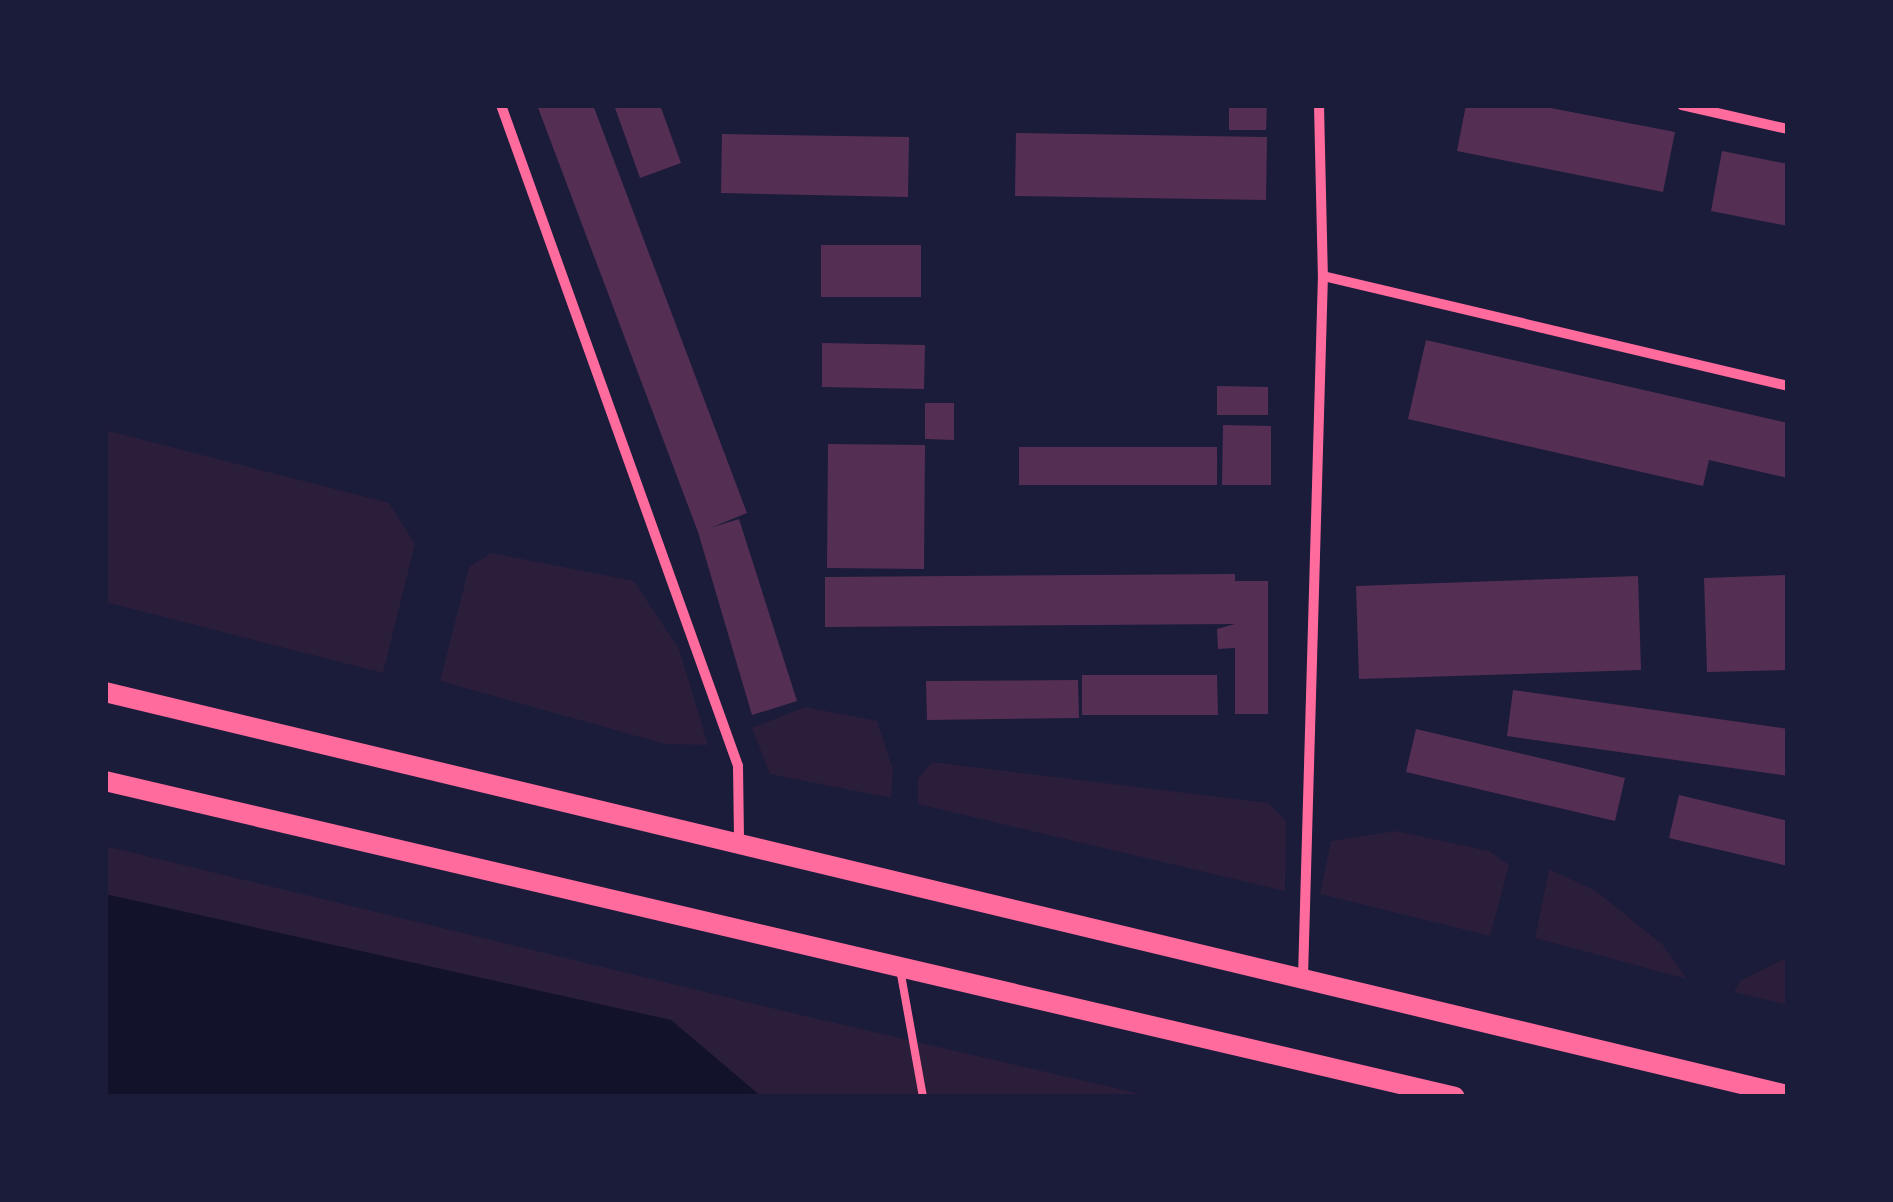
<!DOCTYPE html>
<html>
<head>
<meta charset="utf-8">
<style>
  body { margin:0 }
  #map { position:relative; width:1893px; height:1202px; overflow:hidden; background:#1b1b3a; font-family:"Work Sans",sans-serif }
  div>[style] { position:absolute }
  .green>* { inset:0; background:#2a1e3b }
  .water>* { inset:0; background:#12122b }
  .building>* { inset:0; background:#542f53 }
  .service>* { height:8px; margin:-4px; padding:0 4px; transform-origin:4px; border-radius:4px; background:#ff6b9d }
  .minor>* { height:10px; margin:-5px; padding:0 5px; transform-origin:5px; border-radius:5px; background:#ff6b9d }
  .secondary>* { height:20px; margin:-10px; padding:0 10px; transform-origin:10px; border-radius:10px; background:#ff6b9d }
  span { translate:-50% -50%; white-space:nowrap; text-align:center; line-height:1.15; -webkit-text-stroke:10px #1b1b3a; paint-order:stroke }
  .frame { position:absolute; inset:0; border:108px solid #1b1b3a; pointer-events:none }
</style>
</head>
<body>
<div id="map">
  <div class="green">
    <div style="clip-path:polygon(105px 430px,389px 503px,415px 544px,383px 673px,105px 602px)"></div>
    <div style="clip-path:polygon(491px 553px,634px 581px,679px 649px,708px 745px,665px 744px,440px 681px,469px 567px)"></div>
    <div style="clip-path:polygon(805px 707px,877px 721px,893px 770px,891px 798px,770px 774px,752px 728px)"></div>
    <div style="clip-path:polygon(932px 762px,1268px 803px,1286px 821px,1285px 891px,918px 804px,918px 779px)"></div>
    <div style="clip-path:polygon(1396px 831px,1489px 851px,1509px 865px,1490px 936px,1320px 894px,1331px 841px)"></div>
    <div style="clip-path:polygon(105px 846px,767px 1007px,1153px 1097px,105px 1097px)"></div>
    <div style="clip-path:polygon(1549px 869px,1596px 891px,1663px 945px,1687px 979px,1535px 938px)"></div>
    <div style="clip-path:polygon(1788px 957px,1788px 1005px,1734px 992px,1740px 981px)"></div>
  </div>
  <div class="water">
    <div style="clip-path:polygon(105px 894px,671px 1020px,762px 1097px,105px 1097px)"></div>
  </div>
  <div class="building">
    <div style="clip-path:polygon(537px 105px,593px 105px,747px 513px,710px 528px,739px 519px,797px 701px,752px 715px,698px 532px)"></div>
    <div style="clip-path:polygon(614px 105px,660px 105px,681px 163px,640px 178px)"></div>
    <div style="clip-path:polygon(1229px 105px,1267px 105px,1266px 130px,1229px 130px)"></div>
    <div style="clip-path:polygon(1466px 105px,1535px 105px,1675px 132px,1663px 192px,1457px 151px)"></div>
    <div style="clip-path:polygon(1016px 133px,1267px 137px,1266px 200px,1015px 196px)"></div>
    <div style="clip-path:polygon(722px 134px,909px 137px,908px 197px,721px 193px)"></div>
    <div style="clip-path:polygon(1722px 151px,1788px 164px,1788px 226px,1711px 211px)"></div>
    <div style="clip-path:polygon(821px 245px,921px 245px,921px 297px,821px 297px)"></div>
    <div style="clip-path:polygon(1426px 340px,1788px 423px,1788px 478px,1709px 460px,1703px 486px,1408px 419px)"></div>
    <div style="clip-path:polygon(822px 343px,925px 345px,924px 389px,822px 387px)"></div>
    <div style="clip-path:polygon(1217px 386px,1268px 387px,1268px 415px,1217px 415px)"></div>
    <div style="clip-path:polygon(925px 403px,954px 403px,954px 440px,925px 439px)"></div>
    <div style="clip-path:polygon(1223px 425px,1271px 426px,1271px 485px,1222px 485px)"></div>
    <div style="clip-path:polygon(828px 444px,925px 445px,924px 569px,827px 568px)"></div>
    <div style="clip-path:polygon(1019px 447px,1217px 447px,1217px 485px,1019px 485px)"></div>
    <div style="clip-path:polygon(1235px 574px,1235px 581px,1268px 581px,1268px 714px,1235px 714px,1235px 648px,1218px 649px,1217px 629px,1235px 624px,825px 627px,825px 577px)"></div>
    <div style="clip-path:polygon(1788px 575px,1788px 670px,1707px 672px,1704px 578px)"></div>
    <div style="clip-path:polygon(1638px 576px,1641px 670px,1359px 679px,1356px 586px)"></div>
    <div style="clip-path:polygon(1082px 675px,1217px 675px,1218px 715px,1082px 715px)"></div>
    <div style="clip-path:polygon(1078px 680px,1079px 718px,927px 720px,926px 681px)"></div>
    <div style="clip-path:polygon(1513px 690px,1788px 729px,1788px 776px,1507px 736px)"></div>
    <div style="clip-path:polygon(1416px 729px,1625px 778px,1615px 821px,1406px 772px)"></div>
    <div style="clip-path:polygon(1679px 795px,1788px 821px,1788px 866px,1669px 838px)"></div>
  </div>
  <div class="service">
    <div style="left:900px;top:969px;width:130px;rotate:79.8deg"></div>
  </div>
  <div class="minor">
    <div style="left:501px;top:105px;width:702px;rotate:70.27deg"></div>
    <div style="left:738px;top:766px;width:73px;rotate:89.2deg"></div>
    <div style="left:1319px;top:105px;width:171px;rotate:88.7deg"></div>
    <div style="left:1682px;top:105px;width:109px;rotate:12.8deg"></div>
    <div style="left:1303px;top:977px;width:701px;rotate:-88.37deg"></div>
    <div style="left:1323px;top:276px;width:478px;rotate:13.3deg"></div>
  </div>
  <div class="secondary">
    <div style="left:105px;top:692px;width:1731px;rotate:13.47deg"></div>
    <div style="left:105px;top:781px;width:1386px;rotate:13.17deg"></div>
  </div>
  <div class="frame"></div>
</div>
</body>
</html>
